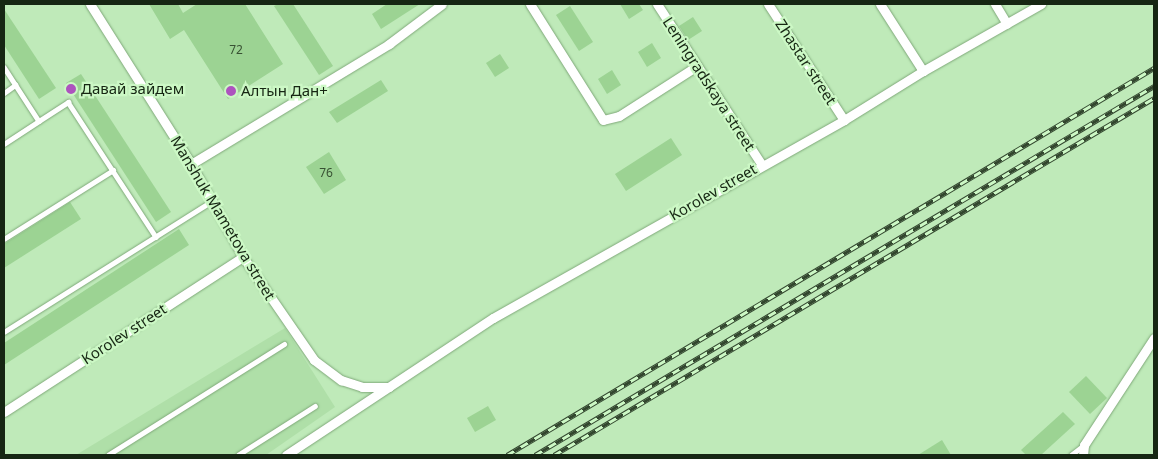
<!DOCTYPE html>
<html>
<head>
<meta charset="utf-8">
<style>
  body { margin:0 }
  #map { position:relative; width:1158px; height:459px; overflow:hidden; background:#bfeab9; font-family:"Noto Sans",sans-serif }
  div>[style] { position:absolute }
  .built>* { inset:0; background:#afdfa8 }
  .building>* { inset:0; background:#9cd393 }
  .roads { filter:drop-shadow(0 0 1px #7fa879) drop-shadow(0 0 1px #7fa879) }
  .lane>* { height:4.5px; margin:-2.25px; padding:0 2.25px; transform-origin:2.25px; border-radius:2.25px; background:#fff }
  .street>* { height:9px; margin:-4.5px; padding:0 4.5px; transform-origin:4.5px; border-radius:4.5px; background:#fff }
  .rail>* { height:4.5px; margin-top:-2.25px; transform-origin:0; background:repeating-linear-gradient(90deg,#ccf8c5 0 8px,#32462e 0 16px); box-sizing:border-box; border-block:1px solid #32462e }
  .dots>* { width:14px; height:14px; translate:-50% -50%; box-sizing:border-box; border:2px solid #ccf8c5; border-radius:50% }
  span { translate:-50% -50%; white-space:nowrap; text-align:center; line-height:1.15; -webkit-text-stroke:4.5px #ccf8c5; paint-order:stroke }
  .number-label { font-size:12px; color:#385133 }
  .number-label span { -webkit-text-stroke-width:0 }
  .street-label { font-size:15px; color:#162613 }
  .poi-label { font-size:15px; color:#162613 }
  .left { translate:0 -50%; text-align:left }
  .frame { position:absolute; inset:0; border:5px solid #162613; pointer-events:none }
</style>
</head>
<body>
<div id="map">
  <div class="built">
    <div style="clip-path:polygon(285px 328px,335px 407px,266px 455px,76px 455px)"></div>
  </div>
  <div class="building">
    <div style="clip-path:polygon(149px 4px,178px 4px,183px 13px,197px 4px,245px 4px,283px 64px,228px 99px,184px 30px,170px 39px)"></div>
    <div style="clip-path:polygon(278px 4px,293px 4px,333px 66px,319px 75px,274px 6px)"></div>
    <div style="clip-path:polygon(387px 4px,420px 4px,381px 29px,372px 14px)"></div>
    <div style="clip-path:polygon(620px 4px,639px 4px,643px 10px,629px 19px)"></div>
    <div style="clip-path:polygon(570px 6px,593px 42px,579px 51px,556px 15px)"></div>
    <div style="clip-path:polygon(4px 9px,56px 88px,39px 99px,4px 45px)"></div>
    <div style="clip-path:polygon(693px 17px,702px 31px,688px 40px,679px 26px)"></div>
    <div style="clip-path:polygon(652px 43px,661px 58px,647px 67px,638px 52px)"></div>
    <div style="clip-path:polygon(500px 54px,509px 68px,495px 77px,486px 63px)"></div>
    <div style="clip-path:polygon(612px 70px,621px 85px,607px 94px,598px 79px)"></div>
    <div style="clip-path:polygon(81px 74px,171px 212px,156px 222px,66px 83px)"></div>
    <div style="clip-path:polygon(381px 80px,388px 91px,337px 123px,329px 112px)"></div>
    <div style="clip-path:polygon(671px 138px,682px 155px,626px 191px,615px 174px)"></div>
    <div style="clip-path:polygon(329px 152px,346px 180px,324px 194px,306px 167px)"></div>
    <div style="clip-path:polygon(70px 202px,81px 219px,4px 268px,4px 244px)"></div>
    <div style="clip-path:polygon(179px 229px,189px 245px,4px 365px,4px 343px)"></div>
    <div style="clip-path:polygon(1086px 376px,1107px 398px,1090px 414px,1069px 392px)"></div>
    <div style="clip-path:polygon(488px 406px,496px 420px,475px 432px,467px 418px)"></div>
    <div style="clip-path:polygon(1063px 412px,1075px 424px,1041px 455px,1026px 455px,1021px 450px)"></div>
    <div style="clip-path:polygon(942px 440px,951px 455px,918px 455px)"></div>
  </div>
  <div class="roads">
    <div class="lane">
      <div style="left:4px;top:67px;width:64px;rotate:57.1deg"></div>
      <div style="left:39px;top:121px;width:35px;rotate:-33deg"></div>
      <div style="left:68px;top:102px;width:161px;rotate:56.9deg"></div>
      <div style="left:4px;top:93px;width:14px;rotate:-36deg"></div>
      <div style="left:4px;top:144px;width:42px;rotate:-33.3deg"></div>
      <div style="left:4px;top:239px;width:129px;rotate:-32.3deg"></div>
      <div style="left:4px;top:332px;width:246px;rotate:-32.2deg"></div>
      <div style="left:108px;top:455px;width:208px;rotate:-32.2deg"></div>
      <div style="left:238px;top:455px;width:91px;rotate:-32.5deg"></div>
      <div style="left:1071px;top:455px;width:15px;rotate:-37deg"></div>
    </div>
    <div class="street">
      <div style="left:90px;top:4px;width:189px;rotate:57.7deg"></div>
      <div style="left:191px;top:164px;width:107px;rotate:60.8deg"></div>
      <div style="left:243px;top:257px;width:125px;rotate:55.4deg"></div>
      <div style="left:314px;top:360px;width:34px;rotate:37deg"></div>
      <div style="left:341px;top:380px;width:22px;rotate:18deg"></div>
      <div style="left:362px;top:387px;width:27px"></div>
      <div style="left:530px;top:4px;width:137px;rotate:57.8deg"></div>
      <div style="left:603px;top:120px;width:16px;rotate:-14deg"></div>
      <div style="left:619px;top:116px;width:93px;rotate:-32.7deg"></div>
      <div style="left:657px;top:4px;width:192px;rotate:56.9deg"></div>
      <div style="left:768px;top:4px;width:139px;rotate:56.8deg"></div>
      <div style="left:880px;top:4px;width:80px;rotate:57.3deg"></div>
      <div style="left:995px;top:4px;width:23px;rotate:59deg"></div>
      <div style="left:191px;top:164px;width:232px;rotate:-31.2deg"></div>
      <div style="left:389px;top:44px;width:66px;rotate:-37deg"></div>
      <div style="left:4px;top:412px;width:285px;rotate:-33deg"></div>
      <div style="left:286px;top:455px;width:248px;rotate:-33.5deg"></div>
      <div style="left:493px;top:318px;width:403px;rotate:-29.4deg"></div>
      <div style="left:844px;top:120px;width:93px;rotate:-31.8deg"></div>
      <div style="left:923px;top:71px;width:136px;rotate:-29.6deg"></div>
      <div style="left:1083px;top:455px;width:10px;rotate:-84deg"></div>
      <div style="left:1084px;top:445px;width:128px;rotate:-56.8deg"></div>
    </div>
  </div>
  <div class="rail">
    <div style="left:507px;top:455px;width:754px;rotate:-30.89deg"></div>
    <div style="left:535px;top:455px;width:721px;rotate:-30.8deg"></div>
    <div style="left:554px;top:455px;width:698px;rotate:-30.75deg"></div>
  </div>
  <div class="dots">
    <div style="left:71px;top:89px;background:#ad53be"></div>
    <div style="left:231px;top:91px;background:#ad53be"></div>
  </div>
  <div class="number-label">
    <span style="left:236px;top:50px">72</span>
    <span style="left:326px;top:173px">76</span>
  </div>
  <div class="street-label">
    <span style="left:806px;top:62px;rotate:57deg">Zhastar street</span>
    <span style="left:709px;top:84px;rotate:57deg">Leningradskaya street</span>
    <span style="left:713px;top:192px;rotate:-30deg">Korolev street</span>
    <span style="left:223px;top:218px;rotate:59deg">Manshuk Mametova street</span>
    <span style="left:124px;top:334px;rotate:-33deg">Korolev street</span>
  </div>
  <div class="poi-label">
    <span class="left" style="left:81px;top:89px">Давай зайдем</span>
    <span class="left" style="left:241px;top:91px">Алтын Дан+</span>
  </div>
  <div class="frame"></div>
</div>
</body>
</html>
